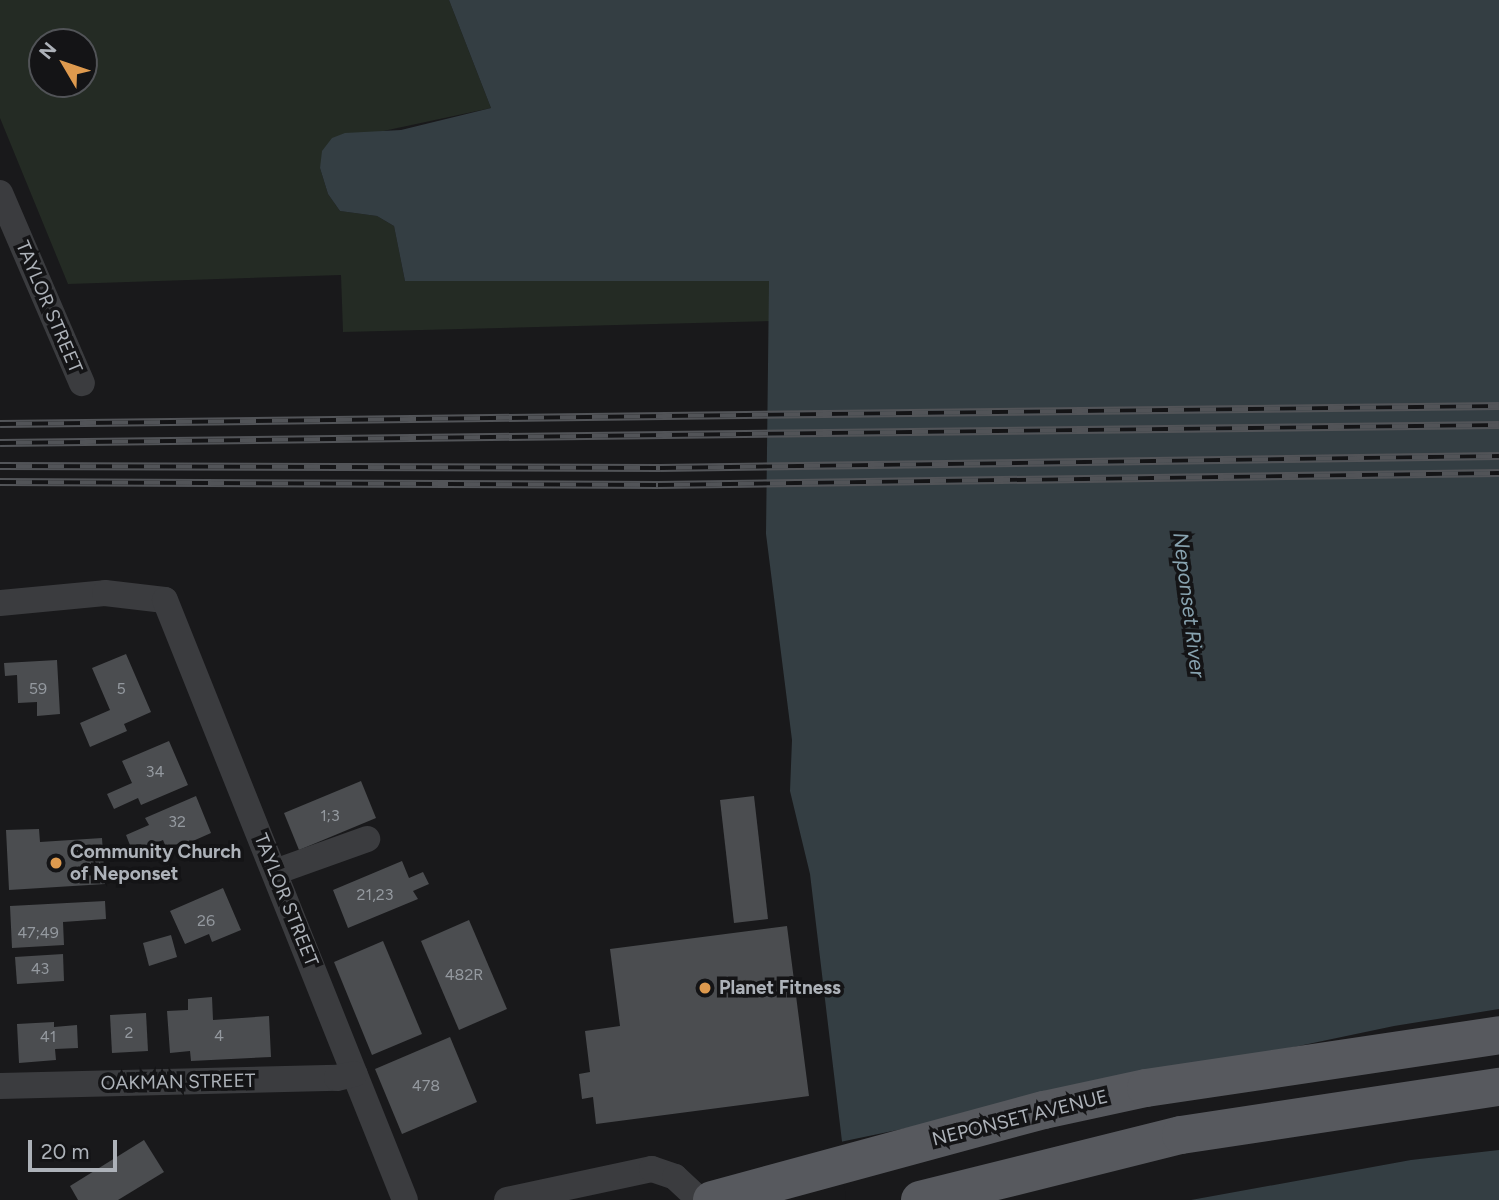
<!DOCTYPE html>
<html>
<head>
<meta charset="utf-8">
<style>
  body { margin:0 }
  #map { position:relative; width:1499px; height:1200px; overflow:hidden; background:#19191b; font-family:Figtree,sans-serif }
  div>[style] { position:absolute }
  .green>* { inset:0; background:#242b24 }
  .water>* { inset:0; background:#343e43 }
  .pier>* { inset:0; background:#19191b }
  .building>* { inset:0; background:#4b4d50 }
  .minor>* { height:26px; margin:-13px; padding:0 13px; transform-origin:13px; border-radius:13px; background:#3b3c3f }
  .primary>* { height:38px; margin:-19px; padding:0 19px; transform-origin:19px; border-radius:19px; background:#57595e }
  .rail>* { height:8px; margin-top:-4px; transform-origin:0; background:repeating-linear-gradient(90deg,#141416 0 16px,#525458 0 32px); box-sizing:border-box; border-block:2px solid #525458 }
  .dots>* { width:19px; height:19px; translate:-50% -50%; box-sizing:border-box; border:4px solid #141416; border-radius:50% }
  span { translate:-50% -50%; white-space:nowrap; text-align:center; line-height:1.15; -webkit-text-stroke:7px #141416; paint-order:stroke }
  .number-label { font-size:16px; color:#94999f }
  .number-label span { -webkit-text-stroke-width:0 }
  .street-label { font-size:19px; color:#adb2b9 }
  .poi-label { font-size:19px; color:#adb2b9; font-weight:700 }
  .left { translate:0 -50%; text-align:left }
  .water-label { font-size:21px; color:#88a3b0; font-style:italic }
  .north { position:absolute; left:28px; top:28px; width:70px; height:70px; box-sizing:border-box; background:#141416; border:2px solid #515357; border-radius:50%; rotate:309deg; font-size:19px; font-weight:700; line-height:28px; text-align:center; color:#adb2b9 }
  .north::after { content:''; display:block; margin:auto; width:24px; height:32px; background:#de9a4e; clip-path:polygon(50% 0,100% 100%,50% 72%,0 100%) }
  .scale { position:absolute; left:28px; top:1140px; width:89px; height:32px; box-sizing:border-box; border:4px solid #adb2b9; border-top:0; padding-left:9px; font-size:21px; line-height:24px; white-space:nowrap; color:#adb2b9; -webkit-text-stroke:5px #141416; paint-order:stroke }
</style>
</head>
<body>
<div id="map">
  <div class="green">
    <div style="clip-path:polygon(evenodd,0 0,449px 0,491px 108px,374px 133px,320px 168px,328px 194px,340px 211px,377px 216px,394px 226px,405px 281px,769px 281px,774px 321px,343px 332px,341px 275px,68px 284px,0 118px,0 0,42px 42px,84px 42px,84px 84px,42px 84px,42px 42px)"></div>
  </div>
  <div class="water">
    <div style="clip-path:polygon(449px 0,1499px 0,1499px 1200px,849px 1200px,810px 874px,790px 791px,792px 740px,766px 534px,769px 281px,405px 281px,394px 226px,377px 216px,340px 211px,328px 194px,320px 168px,322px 151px,332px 138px,345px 133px,401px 130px,491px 108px)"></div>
  </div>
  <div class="pier">
    <div style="clip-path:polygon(1499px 1009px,1499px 1150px,1411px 1160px,1191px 1200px,846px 1200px,840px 1142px,1394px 1026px)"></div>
  </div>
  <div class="building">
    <div style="clip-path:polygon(126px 654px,151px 712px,124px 724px,127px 731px,90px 747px,80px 723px,110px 710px,92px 668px)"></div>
    <div style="clip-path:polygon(57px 660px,60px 714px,37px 716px,37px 702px,18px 703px,17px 675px,5px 676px,4px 663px)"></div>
    <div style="clip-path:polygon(169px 741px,188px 785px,141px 805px,138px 798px,114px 809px,107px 794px,132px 783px,122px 761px)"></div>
    <div style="clip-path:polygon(361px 781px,376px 818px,299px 850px,284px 813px)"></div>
    <div style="clip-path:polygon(196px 796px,211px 833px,168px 852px,163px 840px,133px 853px,126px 835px,149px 825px,145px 818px)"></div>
    <div style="clip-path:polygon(754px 796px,768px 919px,734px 923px,720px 800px)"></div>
    <div style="clip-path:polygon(39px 829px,40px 842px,102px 838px,105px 884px,9px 890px,6px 830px)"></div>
    <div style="clip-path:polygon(402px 861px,409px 878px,423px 872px,429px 884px,413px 891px,418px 899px,348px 928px,333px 890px)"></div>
    <div style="clip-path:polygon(223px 888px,241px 930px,212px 942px,209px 934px,185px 944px,170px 911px)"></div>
    <div style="clip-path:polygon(105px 901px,106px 919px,63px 922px,64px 945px,12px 948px,10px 906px)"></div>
    <div style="clip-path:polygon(469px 920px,507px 1009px,459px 1030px,421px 941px)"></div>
    <div style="clip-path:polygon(787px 926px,809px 1096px,596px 1124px,593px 1097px,582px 1099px,579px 1074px,590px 1072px,585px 1031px,620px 1026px,610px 949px)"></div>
    <div style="clip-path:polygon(171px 935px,177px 957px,149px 966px,143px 943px)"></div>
    <div style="clip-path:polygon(383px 941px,422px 1034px,372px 1055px,334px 962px)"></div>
    <div style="clip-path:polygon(63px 954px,64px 981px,17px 984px,15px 957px)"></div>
    <div style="clip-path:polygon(212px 997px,213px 1020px,269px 1016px,271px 1057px,191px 1061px,190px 1051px,170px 1053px,167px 1011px,188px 1010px,188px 999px)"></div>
    <div style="clip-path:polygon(146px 1013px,148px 1051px,112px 1053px,110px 1015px)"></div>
    <div style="clip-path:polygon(54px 1022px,54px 1027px,77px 1025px,78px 1048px,55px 1049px,56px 1060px,19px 1063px,17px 1024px)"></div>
    <div style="clip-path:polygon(450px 1037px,477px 1102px,402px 1134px,375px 1069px)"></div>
    <div style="clip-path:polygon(144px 1140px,164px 1172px,118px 1200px,78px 1200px,70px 1186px)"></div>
  </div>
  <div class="minor">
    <div style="left:0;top:193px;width:207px;rotate:66.7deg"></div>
    <div style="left:0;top:603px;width:105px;rotate:-5.4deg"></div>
    <div style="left:105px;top:593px;width:60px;rotate:6.7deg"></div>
    <div style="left:165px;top:600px;width:646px;rotate:68.2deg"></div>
    <div style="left:275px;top:872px;width:98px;rotate:-19.7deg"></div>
    <div style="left:0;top:1086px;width:337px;rotate:-1.4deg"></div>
    <div style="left:337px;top:1078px;width:18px;rotate:-13deg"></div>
    <div style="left:507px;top:1200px;width:148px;rotate:-12.1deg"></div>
    <div style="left:652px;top:1169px;width:24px;rotate:19deg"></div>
    <div style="left:675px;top:1177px;width:34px;rotate:43deg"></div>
  </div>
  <div class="primary">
    <div style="left:712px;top:1200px;width:344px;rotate:-15.2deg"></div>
    <div style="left:1044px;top:1110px;width:104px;rotate:-12.2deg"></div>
    <div style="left:1146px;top:1088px;width:357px;rotate:-8.5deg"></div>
    <div style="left:920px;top:1200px;width:269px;rotate:-14deg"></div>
    <div style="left:1181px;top:1135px;width:322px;rotate:-8.6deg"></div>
  </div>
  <div class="rail">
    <div style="left:0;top:424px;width:1499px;rotate:-0.69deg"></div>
    <div style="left:0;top:443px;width:1499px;rotate:-0.69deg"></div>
    <div style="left:0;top:466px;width:660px;rotate:0.17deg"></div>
    <div style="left:660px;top:468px;width:839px;rotate:-0.82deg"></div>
    <div style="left:0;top:482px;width:658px;rotate:0.26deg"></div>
    <div style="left:658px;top:485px;width:841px;rotate:-0.82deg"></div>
  </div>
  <div class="dots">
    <div style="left:56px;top:863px;background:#de9a4e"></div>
    <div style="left:705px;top:988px;background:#de9a4e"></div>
  </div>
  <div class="number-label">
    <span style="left:38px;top:689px">59</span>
    <span style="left:121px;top:689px">5</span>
    <span style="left:155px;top:772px">34</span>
    <span style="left:330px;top:816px">1;3</span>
    <span style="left:177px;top:822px">32</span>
    <span style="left:375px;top:895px">21,23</span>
    <span style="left:206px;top:921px">26</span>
    <span style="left:38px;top:933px">47;49</span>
    <span style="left:40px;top:969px">43</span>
    <span style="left:464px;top:975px">482R</span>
    <span style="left:129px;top:1033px">2</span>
    <span style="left:219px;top:1036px">4</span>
    <span style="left:48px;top:1037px">41</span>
    <span style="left:426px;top:1086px">478</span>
  </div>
  <div class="street-label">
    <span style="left:49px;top:307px;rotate:67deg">TAYLOR STREET</span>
    <span style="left:286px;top:900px;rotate:68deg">TAYLOR STREET</span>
    <span style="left:178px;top:1082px;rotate:-1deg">OAKMAN STREET</span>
    <span style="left:1020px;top:1118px;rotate:-14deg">NEPONSET AVENUE</span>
  </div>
  <div class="poi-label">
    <span class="left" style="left:70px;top:863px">Community Church<br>of Neponset</span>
    <span class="left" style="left:719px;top:988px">Planet Fitness</span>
  </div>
  <div class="water-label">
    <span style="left:1189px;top:605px;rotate:83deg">Neponset River</span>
  </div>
  <div class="north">N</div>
  <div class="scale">20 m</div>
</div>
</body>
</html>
